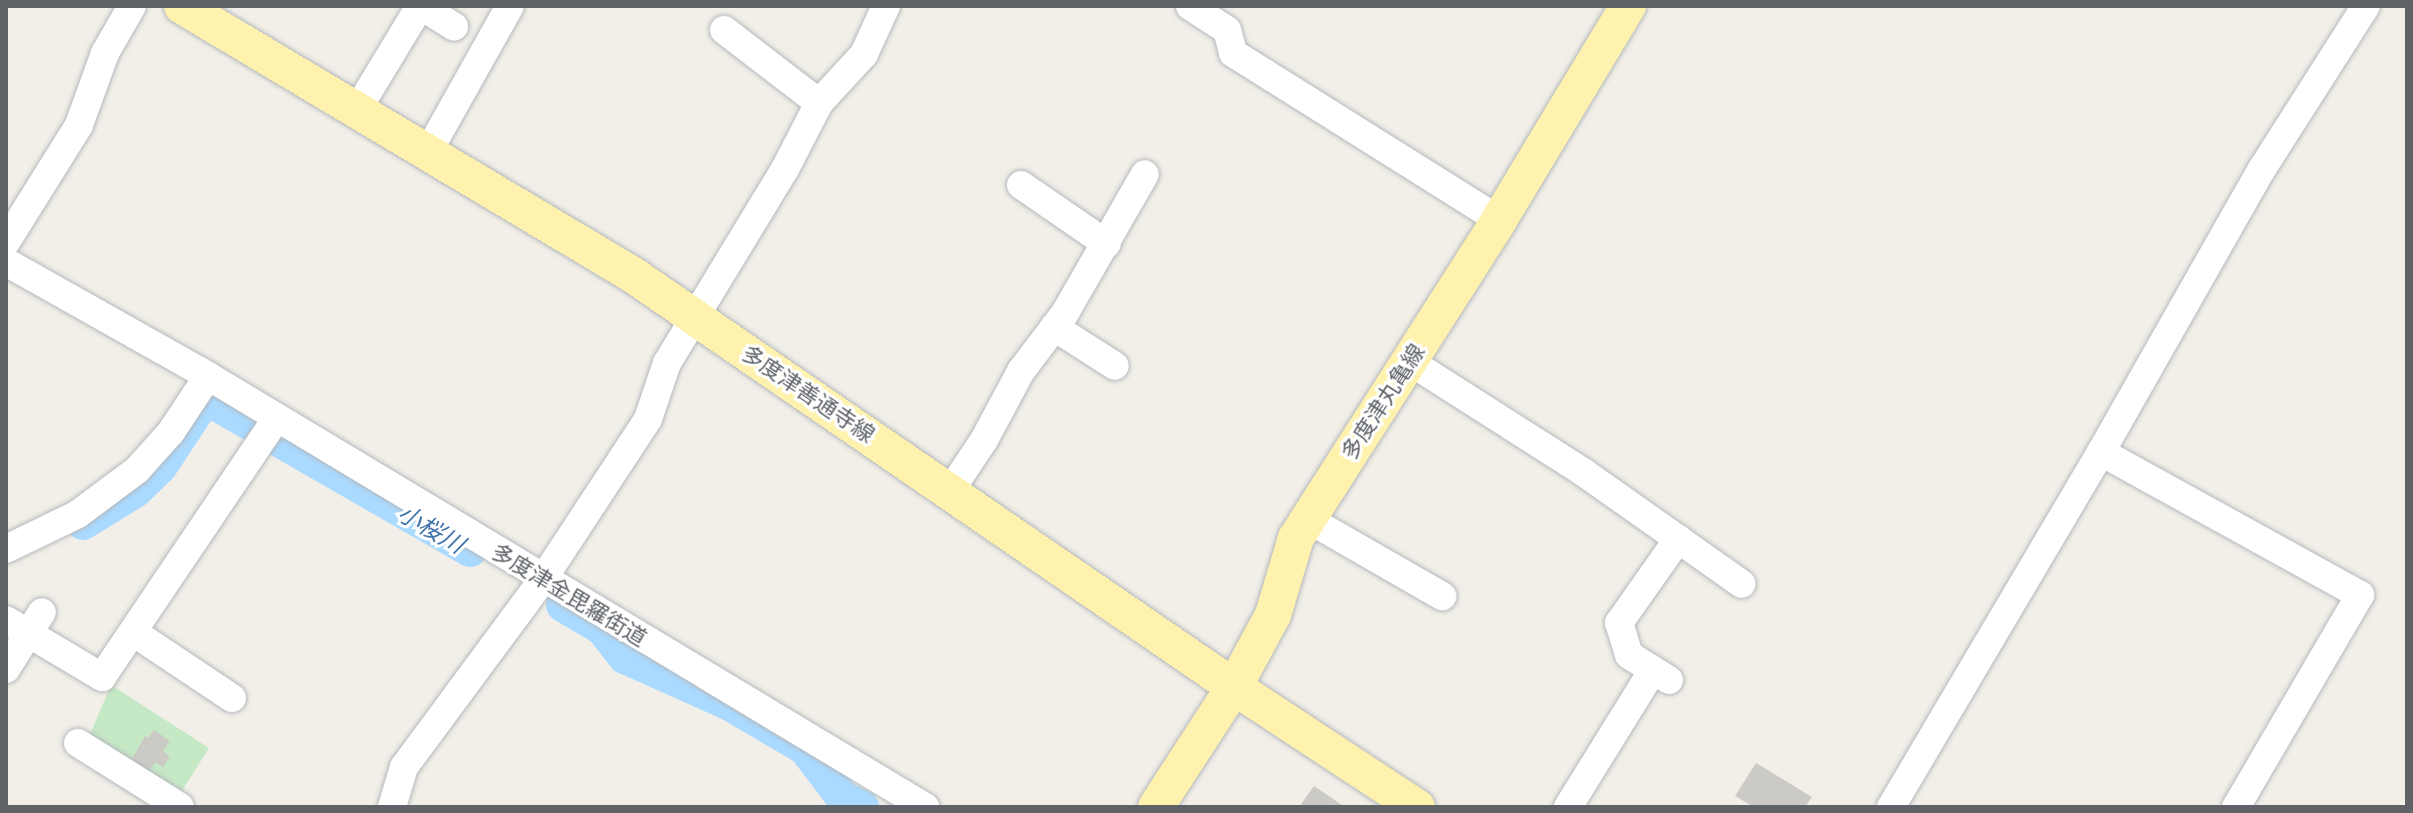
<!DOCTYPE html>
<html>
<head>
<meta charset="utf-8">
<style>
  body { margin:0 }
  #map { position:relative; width:2413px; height:813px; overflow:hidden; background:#f1efe8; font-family:Cabin,"Noto Sans JP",sans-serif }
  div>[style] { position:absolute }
  .green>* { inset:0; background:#c5e8c5 }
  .river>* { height:34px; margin:-17px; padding:0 17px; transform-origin:17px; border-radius:17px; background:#aadaff }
  .building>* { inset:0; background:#cccac5 }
  .roads { filter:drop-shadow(0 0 2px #b5b8bc) drop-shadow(0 0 2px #b5b8bc) }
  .minor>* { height:28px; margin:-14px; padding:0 14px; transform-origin:14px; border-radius:14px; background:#fff }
  .major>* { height:36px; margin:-18px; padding:0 18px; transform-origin:18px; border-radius:18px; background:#fff2af }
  span { translate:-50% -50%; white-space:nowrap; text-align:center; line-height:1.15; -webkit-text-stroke:6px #fff; paint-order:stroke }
  .street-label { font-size:22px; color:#5f6368 }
  .water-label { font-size:24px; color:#4174aa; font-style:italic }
  .frame { position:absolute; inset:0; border:8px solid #5f6368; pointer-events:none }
</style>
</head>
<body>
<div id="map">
  <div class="green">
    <div style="clip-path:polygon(111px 685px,209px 748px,178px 797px,88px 739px)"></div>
  </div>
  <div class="river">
    <div style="left:83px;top:523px;width:61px;rotate:-31.6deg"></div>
    <div style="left:135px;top:491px;width:35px;rotate:-44deg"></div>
    <div style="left:160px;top:467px;width:71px;rotate:-56.5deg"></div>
    <div style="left:199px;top:408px;width:14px;rotate:-30deg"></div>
    <div style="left:211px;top:401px;width:299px;rotate:29.9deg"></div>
    <div style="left:563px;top:605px;width:45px;rotate:30.5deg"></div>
    <div style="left:602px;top:628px;width:37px;rotate:52deg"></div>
    <div style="left:625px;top:657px;width:115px;rotate:24.1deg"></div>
    <div style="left:730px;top:704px;width:87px;rotate:30.4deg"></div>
    <div style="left:805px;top:748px;width:63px;rotate:52.8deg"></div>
    <div style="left:843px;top:798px;width:21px;rotate:25deg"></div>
  </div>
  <div class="building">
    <div style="clip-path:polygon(154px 730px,170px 741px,163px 751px,170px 757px,163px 767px,156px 763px,145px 774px,132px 759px,145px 736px,148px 738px)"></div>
    <div style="clip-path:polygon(1756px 763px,1812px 797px,1805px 807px,1754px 807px,1735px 796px)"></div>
    <div style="clip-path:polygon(1314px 786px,1345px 807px,1299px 807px)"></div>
  </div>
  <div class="roads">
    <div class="minor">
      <div style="left:421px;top:6px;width:39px;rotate:32deg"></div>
      <div style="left:1190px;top:6px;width:44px;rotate:33deg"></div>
      <div style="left:1227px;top:30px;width:24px;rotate:75deg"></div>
      <div style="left:1233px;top:53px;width:314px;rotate:32.1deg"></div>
      <div style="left:724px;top:30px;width:120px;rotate:37.5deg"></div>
      <div style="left:357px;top:110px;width:122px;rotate:-58.8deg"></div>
      <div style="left:428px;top:152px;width:167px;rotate:-60.7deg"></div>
      <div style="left:1021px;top:185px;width:104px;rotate:34.5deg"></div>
      <div style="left:6px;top:242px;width:138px;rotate:-58deg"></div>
      <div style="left:79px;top:125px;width:77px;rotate:-70.1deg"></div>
      <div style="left:105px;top:53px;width:54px;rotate:-60.1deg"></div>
      <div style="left:6px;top:262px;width:232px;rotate:29.4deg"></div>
      <div style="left:208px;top:376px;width:837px;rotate:31.01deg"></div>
      <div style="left:1054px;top:327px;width:72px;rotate:32.6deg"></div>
      <div style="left:1409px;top:361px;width:206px;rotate:32.5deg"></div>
      <div style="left:1583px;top:472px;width:194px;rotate:35.2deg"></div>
      <div style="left:2101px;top:452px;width:296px;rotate:28.9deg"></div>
      <div style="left:2360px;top:595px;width:246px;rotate:120.3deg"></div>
      <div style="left:950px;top:491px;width:61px;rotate:-56.3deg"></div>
      <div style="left:984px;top:440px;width:78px;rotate:-61.8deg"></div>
      <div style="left:1021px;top:371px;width:73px;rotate:-52.8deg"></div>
      <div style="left:1065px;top:313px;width:160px;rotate:-60.1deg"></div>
      <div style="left:1308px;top:519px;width:155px;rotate:29.9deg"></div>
      <div style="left:6px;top:549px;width:80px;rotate:-25.9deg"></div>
      <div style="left:78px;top:514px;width:74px;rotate:-36.7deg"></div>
      <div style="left:137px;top:470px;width:51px;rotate:-48.2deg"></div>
      <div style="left:171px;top:432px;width:67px;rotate:-56.5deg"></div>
      <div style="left:6px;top:620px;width:112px;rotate:30.7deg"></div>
      <div style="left:102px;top:677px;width:313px;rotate:-56deg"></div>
      <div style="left:133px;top:632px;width:119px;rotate:33.7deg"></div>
      <div style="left:6px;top:669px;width:67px;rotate:-57.7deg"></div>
      <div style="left:1669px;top:680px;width:47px;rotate:-148deg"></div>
      <div style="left:1629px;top:655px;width:34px;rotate:-107deg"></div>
      <div style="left:1619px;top:623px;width:103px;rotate:-54.9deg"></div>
      <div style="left:78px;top:743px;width:120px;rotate:32.1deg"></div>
      <div style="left:392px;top:807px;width:42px;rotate:-73.3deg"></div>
      <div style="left:404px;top:767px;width:234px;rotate:-53.5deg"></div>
      <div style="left:543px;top:579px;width:191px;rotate:-56.7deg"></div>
      <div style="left:648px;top:419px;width:59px;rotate:-71.3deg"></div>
      <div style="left:667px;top:363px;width:227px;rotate:-58.7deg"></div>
      <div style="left:785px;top:169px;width:74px;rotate:-62.7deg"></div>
      <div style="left:819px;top:103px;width:67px;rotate:-47.4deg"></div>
      <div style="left:864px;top:54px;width:53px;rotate:-65.4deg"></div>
      <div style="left:1568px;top:807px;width:161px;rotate:-58.2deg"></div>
      <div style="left:1891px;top:807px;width:412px;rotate:-59.4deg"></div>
      <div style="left:2101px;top:452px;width:326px;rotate:-60.4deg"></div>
      <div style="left:2262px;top:169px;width:193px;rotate:-57.5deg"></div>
    </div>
    <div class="major">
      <div style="left:182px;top:6px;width:525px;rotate:30.81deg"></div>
      <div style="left:633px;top:275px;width:729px;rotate:34.43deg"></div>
      <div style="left:1234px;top:687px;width:219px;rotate:33.3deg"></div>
      <div style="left:1156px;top:807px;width:143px;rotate:-57deg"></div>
      <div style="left:1234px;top:687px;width:82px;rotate:-61.6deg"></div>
      <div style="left:1273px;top:615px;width:80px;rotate:-73.4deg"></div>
      <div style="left:1296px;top:538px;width:377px;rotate:-57.4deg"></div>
      <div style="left:1499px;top:220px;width:250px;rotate:-58.9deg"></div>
    </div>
  </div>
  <div class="street-label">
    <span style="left:808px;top:394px;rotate:34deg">多度津善通寺線</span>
    <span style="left:1383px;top:402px;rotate:-57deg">多度津丸亀線</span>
    <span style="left:569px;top:595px;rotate:31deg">多度津金毘羅街道</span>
  </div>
  <div class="water-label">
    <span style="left:431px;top:529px;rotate:30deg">小桜川</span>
  </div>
  <div class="frame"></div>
</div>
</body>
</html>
